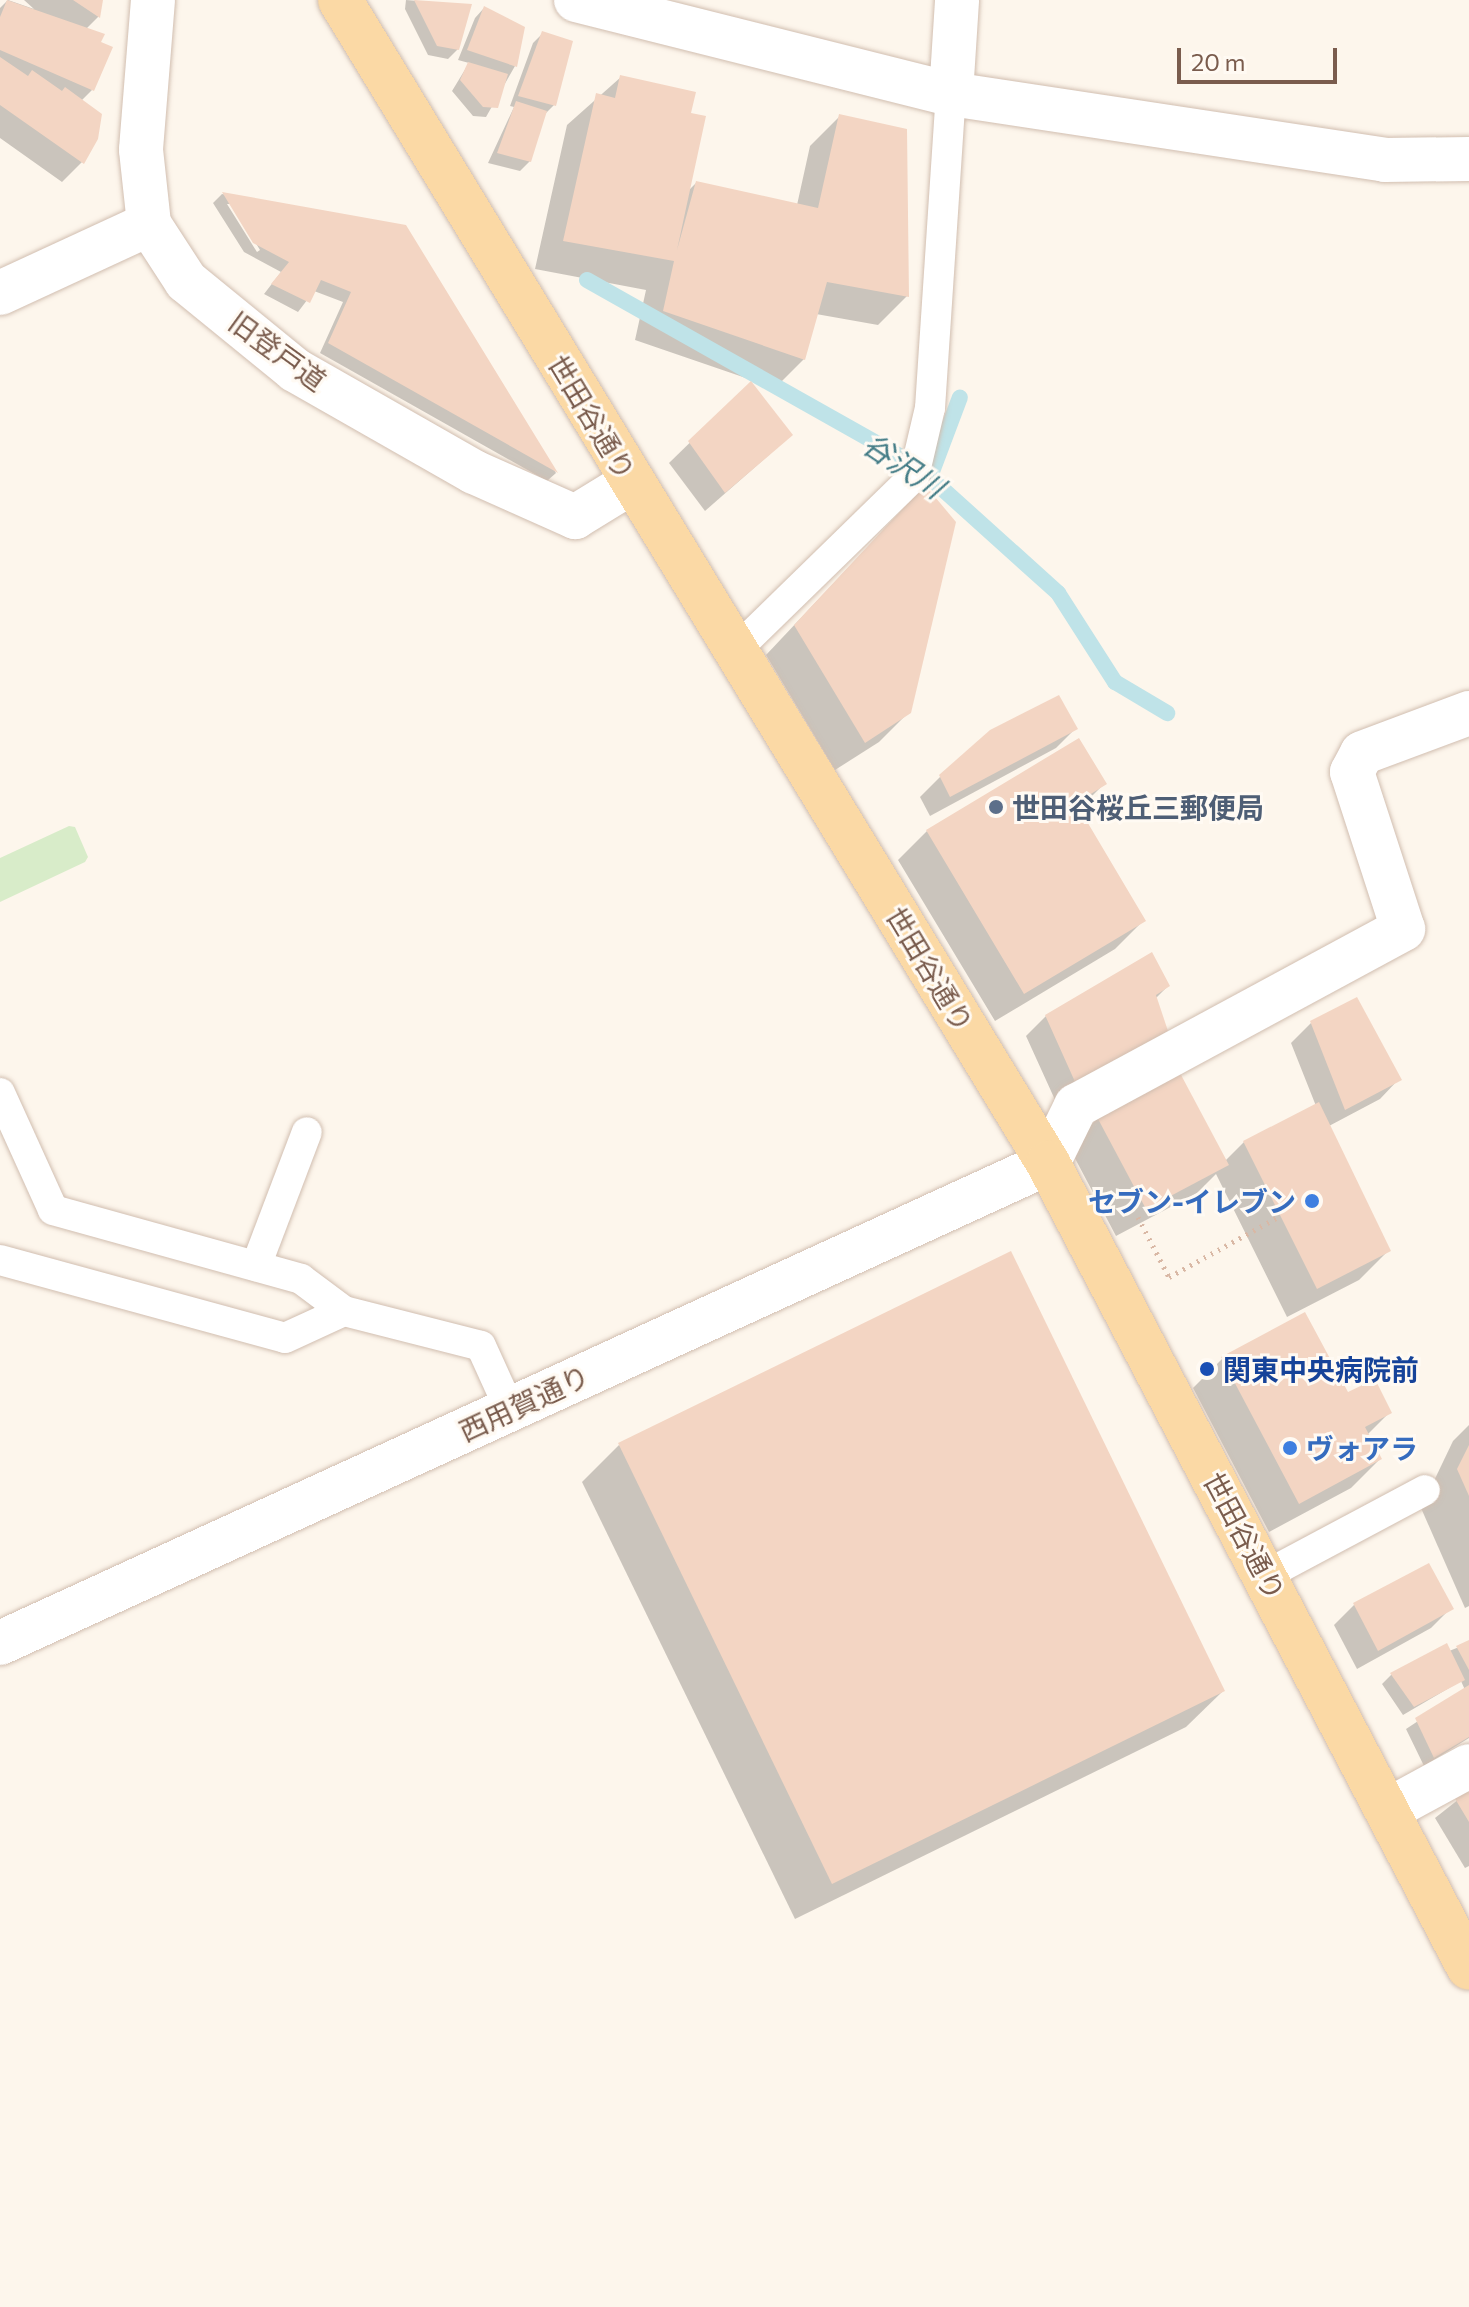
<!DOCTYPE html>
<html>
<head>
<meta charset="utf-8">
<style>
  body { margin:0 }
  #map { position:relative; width:1469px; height:2307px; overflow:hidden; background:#fdf6ec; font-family:Commissioner,"Noto Sans JP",sans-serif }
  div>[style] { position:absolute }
  .green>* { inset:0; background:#d8ecc9 }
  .shadow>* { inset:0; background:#0003 }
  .stream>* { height:16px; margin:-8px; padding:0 8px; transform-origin:8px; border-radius:8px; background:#bfe3e8 }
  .building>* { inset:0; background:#f3d5c3 }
  .path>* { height:5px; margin-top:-2.5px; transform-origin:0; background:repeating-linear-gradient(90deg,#d9b8a5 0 2px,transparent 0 8px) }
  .roads { filter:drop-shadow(0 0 2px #d1beb0) drop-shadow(0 0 2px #d1beb0) }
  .lane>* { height:30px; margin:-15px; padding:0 15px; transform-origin:15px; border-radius:15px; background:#fff }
  .street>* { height:44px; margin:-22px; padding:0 22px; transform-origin:22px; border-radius:22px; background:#fff }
  .secondary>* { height:44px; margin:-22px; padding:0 22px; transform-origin:22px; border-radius:22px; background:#fff }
  .primary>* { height:44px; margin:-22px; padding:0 22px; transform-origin:22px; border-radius:22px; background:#fbd9a5 }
  .dots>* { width:22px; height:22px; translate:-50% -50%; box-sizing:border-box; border:4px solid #fffaf3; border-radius:50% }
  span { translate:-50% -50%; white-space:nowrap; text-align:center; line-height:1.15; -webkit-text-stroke:6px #fffaf3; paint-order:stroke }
  .street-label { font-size:28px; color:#7a5c4d }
  .service-label { font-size:28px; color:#4e5e75; font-weight:700 }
  .left { translate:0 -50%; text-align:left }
  .shop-label { font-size:28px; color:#366cbe; font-weight:700 }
  .right { translate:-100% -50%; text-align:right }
  .transit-label { font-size:28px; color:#164399; font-weight:700 }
  .water-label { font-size:30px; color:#437c86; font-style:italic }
  .scale { position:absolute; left:1177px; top:48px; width:160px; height:36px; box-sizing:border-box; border:4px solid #7a5c4d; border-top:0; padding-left:10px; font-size:24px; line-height:28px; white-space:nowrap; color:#7a5c4d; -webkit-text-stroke:6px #fffaf3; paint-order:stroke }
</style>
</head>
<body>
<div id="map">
  <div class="green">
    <div style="clip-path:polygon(69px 826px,75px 827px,88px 857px,85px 862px,0 902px,0 858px)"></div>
  </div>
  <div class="shadow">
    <div style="clip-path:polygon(8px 0,34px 9px,24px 0,101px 0,98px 17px,86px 29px,98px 44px,92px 90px,81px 101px,82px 162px,62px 182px,0 138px,0 8px)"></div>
    <div style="clip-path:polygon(406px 0,469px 5px,458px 49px,448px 59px,428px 55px,405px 9px)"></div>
    <div style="clip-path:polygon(484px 8px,522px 28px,515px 66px,486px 117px,473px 116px,452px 91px,469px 63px,458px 60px,475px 18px)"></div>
    <div style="clip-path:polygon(543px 33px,554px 105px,544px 115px,530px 161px,520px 171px,488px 163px,514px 107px,510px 106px,533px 43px)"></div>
    <div style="clip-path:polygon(621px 77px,688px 115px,687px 192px,696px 183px,797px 205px,810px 146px,839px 117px,907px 296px,878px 325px,816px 314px,804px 359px,775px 388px,635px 340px,646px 290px,535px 269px,567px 125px)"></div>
    <div style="clip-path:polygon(evenodd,222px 194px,404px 227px,556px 473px,547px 481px,320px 353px,343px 302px,314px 291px,298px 312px,264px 294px,281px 272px,244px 252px,213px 203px,222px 194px,227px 204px,232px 204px,260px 250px,257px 252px,227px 204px)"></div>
    <div style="clip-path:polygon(750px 384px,770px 454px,705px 511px,669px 463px)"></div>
    <div style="clip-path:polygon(896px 517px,909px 712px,879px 742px,835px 770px,766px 655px)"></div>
    <div style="clip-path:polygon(1076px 728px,1056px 748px,930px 816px,920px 797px,940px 777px)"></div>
    <div style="clip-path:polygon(1104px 784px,1078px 810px,1144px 920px,1115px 949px,995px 1021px,898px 860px,927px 831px)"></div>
    <div style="clip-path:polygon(1168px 986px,1155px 999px,1056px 1102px,1026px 1036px,1046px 1016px)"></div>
    <div style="clip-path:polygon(1311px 1023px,1399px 1079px,1380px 1099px,1329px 1126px,1388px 1251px,1359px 1280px,1287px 1317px,1216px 1174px,1197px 1193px,1116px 1236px,1069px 1147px,1098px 1118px,1225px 1161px,1244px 1142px,1316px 1106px,1291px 1043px)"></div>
    <div style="clip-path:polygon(1304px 1315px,1347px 1395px,1390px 1412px,1367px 1435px,1380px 1459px,1351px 1488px,1269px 1532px,1193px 1388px,1222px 1359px)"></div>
    <div style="clip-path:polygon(1469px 1425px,1469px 1606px,1465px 1608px,1421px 1508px,1453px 1441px)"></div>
    <div style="clip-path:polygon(619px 1445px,1223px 1691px,1186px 1727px,795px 1919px,582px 1482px)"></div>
    <div style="clip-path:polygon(1354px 1605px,1451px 1608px,1431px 1628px,1357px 1669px,1334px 1625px)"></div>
    <div style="clip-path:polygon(1469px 1643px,1469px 1738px,1424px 1766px,1406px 1729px,1465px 1690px,1461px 1681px,1403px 1715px,1382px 1684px,1392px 1674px)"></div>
    <div style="clip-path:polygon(1469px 1791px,1469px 1866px,1465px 1868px,1435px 1818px)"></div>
  </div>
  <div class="stream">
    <div style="left:587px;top:280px;width:379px;rotate:29.4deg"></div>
    <div style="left:917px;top:466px;width:190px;rotate:42deg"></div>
    <div style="left:1058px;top:593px;width:106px;rotate:57.4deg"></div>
    <div style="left:1115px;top:682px;width:61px;rotate:30.8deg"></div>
    <div style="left:930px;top:477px;width:85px;rotate:-69.4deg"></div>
  </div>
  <div class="building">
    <div style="clip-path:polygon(7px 0,105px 34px,101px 42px,113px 47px,94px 91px,0 50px,0 17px)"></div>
    <div style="clip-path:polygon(73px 0,103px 0,100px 18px)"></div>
    <div style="clip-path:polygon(414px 0,472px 4px,459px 50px,437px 46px)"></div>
    <div style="clip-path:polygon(484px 6px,525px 27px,517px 67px,467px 50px)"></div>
    <div style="clip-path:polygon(542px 31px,573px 41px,556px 106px,518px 96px)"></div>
    <div style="clip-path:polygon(0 57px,28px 76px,32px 70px,62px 91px,65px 87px,102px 114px,98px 139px,84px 164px,0 105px)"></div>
    <div style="clip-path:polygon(468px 62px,508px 74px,498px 108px,483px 107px,460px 80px)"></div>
    <div style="clip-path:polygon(620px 75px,696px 92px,691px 113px,706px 116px,677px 250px,696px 181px,818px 208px,839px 114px,907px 129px,909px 297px,827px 282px,805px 360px,663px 311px,674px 261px,563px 241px,596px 93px,615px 98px)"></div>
    <div style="clip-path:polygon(516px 101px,547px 111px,531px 162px,497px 153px)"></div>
    <div style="clip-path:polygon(222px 192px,406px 225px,558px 473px,328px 343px,351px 292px,321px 280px,310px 303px,271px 284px,289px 262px,253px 243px)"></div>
    <div style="clip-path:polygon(751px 381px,793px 435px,725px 493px,688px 441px)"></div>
    <div style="clip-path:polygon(925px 485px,956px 522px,911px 713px,865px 743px,794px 625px)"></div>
    <div style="clip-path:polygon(1059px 695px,1078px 729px,950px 797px,939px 775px,990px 730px)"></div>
    <div style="clip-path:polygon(1079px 738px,1107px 784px,1076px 803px,1146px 921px,1024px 994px,926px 830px)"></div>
    <div style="clip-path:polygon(1152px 952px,1170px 986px,1156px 995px,1168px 1031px,1076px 1084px,1045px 1015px)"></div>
    <div style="clip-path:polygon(1357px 997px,1402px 1080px,1345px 1110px,1310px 1021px)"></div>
    <div style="clip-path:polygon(1180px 1073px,1229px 1165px,1146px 1209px,1097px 1117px)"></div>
    <div style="clip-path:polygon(1319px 1102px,1391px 1251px,1317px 1289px,1243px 1141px)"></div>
    <div style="clip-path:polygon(1011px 1251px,1225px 1691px,832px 1884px,618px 1443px)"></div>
    <div style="clip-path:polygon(1305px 1312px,1348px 1392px,1375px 1379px,1392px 1413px,1365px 1427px,1382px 1459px,1299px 1504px,1221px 1357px)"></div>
    <div style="clip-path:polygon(1469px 1445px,1469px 1496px,1457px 1469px)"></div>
    <div style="clip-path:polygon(1429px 1563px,1454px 1609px,1378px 1651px,1353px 1603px)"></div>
    <div style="clip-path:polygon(1469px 1640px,1469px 1670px,1456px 1646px)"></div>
    <div style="clip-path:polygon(1447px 1643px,1465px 1680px,1414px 1707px,1390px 1673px)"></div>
    <div style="clip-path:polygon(1469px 1685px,1469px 1737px,1434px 1758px,1415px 1718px)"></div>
    <div style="clip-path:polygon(1469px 1788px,1469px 1822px,1454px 1797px)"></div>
  </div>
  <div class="path">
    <div style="left:1138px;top:1217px;width:68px;rotate:62.7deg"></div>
    <div style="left:1169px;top:1277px;width:127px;rotate:-28.8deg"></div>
  </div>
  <div class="roads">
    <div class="lane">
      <div style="left:738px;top:648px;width:246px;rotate:-44.3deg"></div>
      <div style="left:914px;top:476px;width:70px;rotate:-76.8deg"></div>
      <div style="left:930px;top:408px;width:315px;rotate:-86.2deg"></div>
      <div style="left:0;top:1093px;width:128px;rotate:65.6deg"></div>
      <div style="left:53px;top:1210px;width:257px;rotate:15.5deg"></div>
      <div style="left:301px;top:1279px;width:54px;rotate:36.7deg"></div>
      <div style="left:344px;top:1311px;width:141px;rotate:14.3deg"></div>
      <div style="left:481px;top:1346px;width:70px;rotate:65.6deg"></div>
      <div style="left:0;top:1260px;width:295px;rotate:15.3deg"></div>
      <div style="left:285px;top:1338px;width:65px;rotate:-24.6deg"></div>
      <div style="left:256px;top:1266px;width:143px;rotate:-69.2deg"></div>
      <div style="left:1266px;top:1575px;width:180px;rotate:-28.1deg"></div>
    </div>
    <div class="street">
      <div style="left:153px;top:0;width:150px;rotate:94.6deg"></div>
      <div style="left:141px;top:150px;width:74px;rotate:83.8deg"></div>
      <div style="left:149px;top:224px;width:68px;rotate:57deg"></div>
      <div style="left:186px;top:281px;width:141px;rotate:39.2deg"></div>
      <div style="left:295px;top:370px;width:206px;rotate:29.7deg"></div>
      <div style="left:474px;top:472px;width:111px;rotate:24deg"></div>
      <div style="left:575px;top:517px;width:67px;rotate:-31.6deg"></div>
      <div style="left:951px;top:94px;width:94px;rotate:-86.3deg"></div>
      <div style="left:0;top:293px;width:164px;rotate:-24.8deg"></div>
      <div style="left:1048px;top:1163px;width:64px;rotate:-63.8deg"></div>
      <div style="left:1076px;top:1106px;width:372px;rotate:-28.4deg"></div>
      <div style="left:1403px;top:929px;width:165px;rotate:-108deg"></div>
      <div style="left:1352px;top:772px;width:21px;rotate:-62deg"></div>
      <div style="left:1362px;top:753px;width:114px;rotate:-20.5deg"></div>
      <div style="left:1388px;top:1810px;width:92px;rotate:-28.5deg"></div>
    </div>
    <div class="secondary">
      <div style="left:576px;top:0;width:387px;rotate:14.1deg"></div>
      <div style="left:951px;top:94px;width:439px;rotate:8.6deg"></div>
      <div style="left:1385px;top:160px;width:84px;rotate:-0.7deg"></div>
      <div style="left:0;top:1643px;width:1153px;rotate:-24.61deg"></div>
    </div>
    <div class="primary">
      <div style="left:340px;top:0;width:1362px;rotate:58.67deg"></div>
      <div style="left:1048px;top:1163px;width:908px;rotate:62.39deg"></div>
    </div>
  </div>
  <div class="dots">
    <div style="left:996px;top:807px;background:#5c6f8a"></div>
    <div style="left:1312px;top:1201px;background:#3f7fe0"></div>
    <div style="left:1207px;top:1369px;background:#1a4fb4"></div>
    <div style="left:1290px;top:1448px;background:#3f7fe0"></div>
  </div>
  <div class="street-label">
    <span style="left:278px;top:351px;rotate:36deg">旧登戸道</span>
    <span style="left:592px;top:417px;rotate:59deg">世田谷通り</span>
    <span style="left:930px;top:969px;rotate:59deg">世田谷通り</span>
    <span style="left:524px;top:1403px;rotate:-25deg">西用賀通り</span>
    <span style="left:1245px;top:1536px;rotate:62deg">世田谷通り</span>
  </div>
  <div class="service-label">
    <span class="left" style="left:1012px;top:807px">世田谷桜丘三郵便局</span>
  </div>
  <div class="shop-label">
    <span class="right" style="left:1296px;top:1201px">セブン-イレブン</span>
    <span class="left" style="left:1306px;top:1448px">ヴォアラ</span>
  </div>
  <div class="transit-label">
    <span class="left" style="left:1223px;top:1369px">関東中央病院前</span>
  </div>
  <div class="water-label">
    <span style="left:904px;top:465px;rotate:34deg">谷沢川</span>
  </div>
  <div class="scale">20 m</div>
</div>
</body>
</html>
